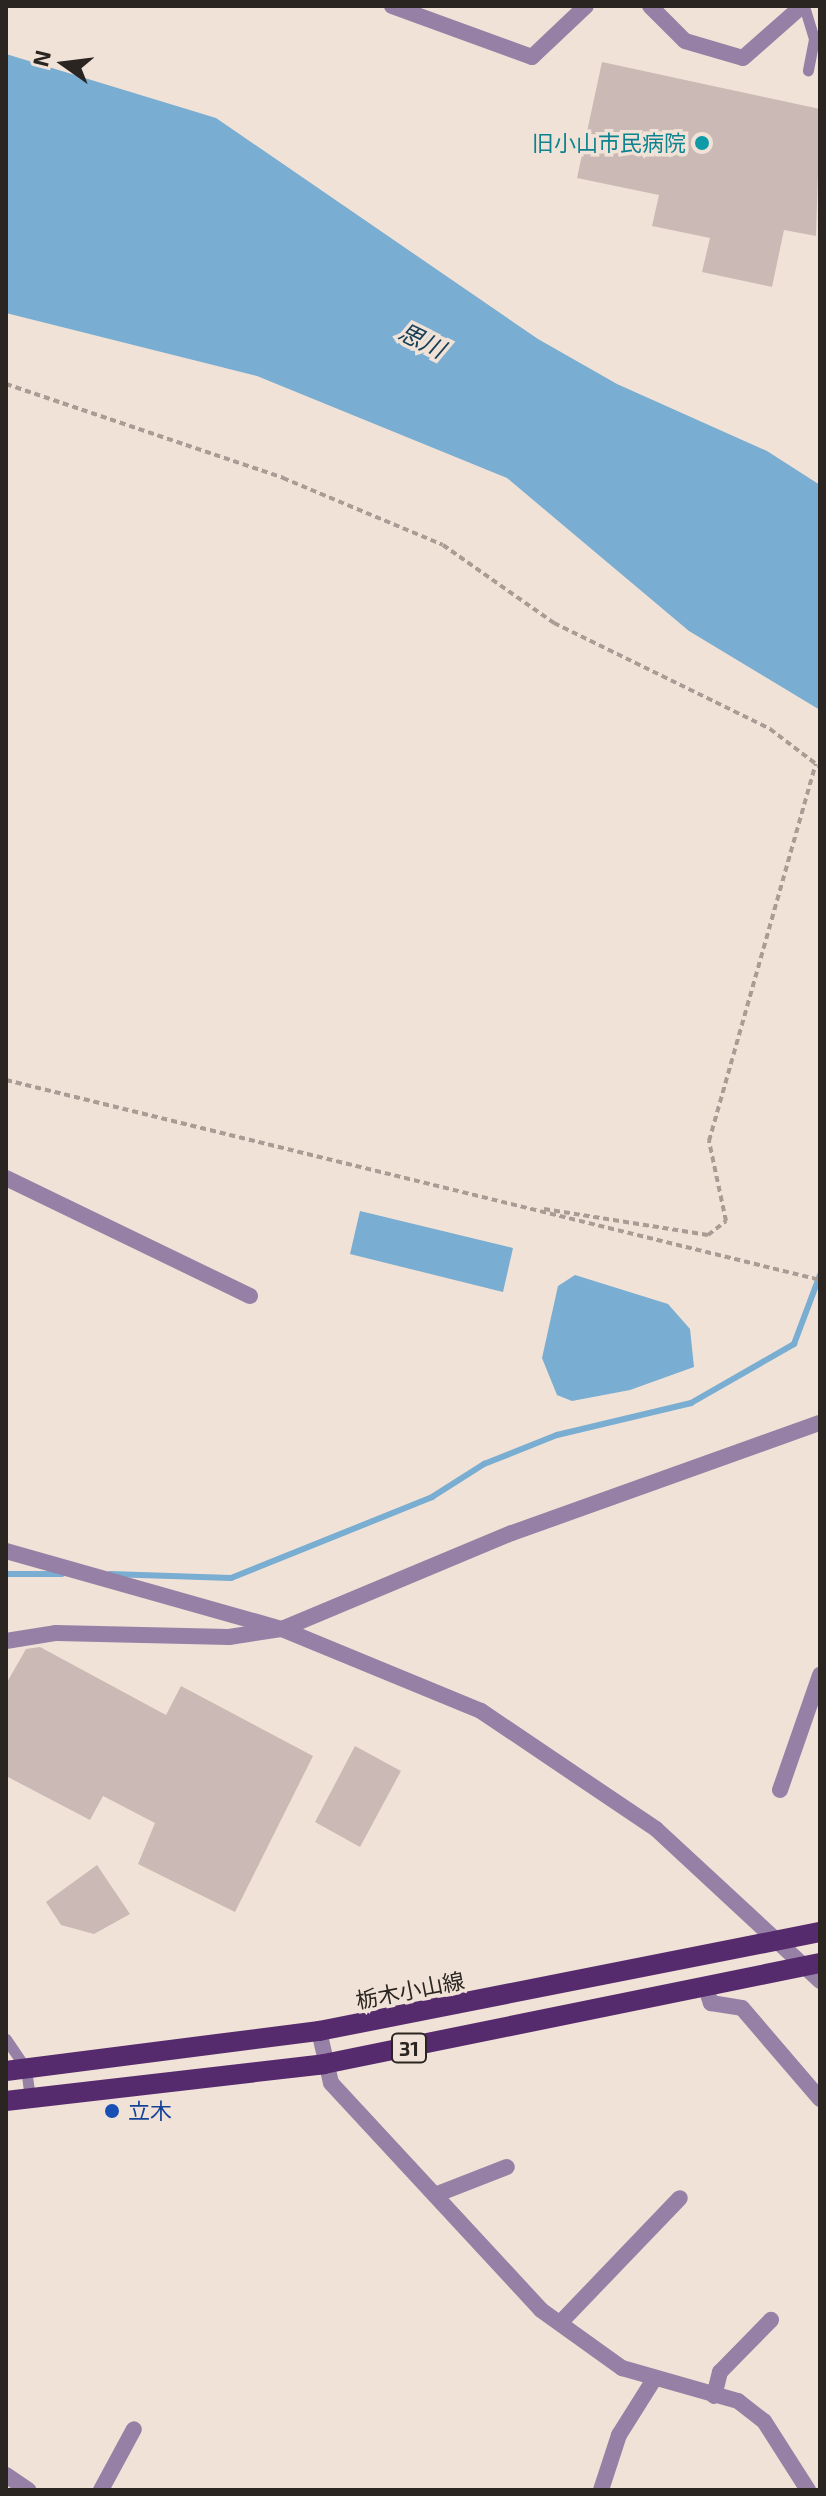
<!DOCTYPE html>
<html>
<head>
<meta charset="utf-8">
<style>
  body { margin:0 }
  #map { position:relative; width:826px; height:2496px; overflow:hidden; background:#f1e2d7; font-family:"Exo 2","Noto Sans JP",sans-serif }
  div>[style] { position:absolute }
  .water>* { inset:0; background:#79add1 }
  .stream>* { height:6px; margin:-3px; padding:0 3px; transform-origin:3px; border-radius:3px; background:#79add1 }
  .building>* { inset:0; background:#cbb9b5 }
  .path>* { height:4px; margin-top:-2px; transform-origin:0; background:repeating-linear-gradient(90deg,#a89c94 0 6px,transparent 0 10px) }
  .service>* { height:11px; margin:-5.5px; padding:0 5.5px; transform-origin:5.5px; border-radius:5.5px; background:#9780a6 }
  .minor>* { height:16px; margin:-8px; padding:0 8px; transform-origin:8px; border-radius:8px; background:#9780a6 }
  .primary>* { height:20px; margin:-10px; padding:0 10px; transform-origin:10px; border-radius:10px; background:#562b6e }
  .dots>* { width:22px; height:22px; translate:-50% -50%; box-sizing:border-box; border:4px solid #f1e2d7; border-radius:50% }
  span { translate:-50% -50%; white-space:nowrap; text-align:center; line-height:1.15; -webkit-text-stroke:7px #f1e2d7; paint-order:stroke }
  .shield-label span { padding:2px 6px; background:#f1e2d7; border:2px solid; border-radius:6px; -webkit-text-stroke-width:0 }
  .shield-label { font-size:20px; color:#2a2521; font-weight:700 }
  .culture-label { font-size:22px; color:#0d838f }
  .right { translate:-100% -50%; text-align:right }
  .street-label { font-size:22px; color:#2a2521 }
  .transit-label { font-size:22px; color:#164399 }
  .left { translate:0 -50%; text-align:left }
  .water-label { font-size:24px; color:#164059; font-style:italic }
  .frame { position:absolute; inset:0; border:8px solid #2a2521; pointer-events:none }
  .north { position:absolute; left:24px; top:24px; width:80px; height:80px; -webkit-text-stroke:6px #f1e2d7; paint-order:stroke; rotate:284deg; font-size:22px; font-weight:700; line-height:32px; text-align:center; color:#2a2521 }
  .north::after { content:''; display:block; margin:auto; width:28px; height:36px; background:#2a2521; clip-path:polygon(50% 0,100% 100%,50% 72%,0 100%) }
</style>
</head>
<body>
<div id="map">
  <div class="water">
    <div style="clip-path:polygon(6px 54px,216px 118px,538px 339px,617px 384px,767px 451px,820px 485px,820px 710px,689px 631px,507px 478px,257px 376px,6px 313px)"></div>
    <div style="clip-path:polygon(360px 1211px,513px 1248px,503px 1292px,350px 1254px)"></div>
    <div style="clip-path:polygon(575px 1275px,668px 1304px,690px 1329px,694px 1367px,630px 1390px,572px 1401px,557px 1395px,542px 1358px,558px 1286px)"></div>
  </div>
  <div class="stream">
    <div style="left:6px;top:1574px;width:56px"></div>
    <div style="left:110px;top:1574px;width:121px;rotate:1.9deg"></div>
    <div style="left:231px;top:1578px;width:217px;rotate:-21.9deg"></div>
    <div style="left:432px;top:1497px;width:62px;rotate:-32.4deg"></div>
    <div style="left:484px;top:1464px;width:79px;rotate:-21.7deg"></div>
    <div style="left:557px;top:1435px;width:138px;rotate:-13.4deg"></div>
    <div style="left:691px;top:1403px;width:119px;rotate:-29.8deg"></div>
    <div style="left:794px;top:1344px;width:74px;rotate:-69.4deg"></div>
  </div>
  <div class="building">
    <div style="clip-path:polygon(602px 62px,820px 109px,816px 236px,784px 230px,772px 287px,702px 272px,710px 238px,652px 226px,659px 195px,577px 178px)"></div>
    <div style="clip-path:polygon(40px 1647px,166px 1715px,181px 1686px,313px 1756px,235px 1912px,138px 1864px,155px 1823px,103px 1796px,90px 1820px,6px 1776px,6px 1684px,26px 1649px)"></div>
    <div style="clip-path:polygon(355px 1746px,401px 1771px,360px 1847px,315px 1822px)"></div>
    <div style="clip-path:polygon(97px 1865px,130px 1914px,94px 1934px,61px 1925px,46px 1902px)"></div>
  </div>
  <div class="path">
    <div style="left:6px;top:384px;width:293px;rotate:18.7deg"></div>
    <div style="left:283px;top:478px;width:173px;rotate:22.7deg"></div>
    <div style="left:443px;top:545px;width:136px;rotate:35.1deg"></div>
    <div style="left:554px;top:623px;width:241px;rotate:26.1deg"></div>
    <div style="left:770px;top:729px;width:63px;rotate:37.2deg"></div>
    <div style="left:6px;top:1080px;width:838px;rotate:13.8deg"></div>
    <div style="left:544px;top:1209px;width:166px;rotate:9deg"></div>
    <div style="left:708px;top:1235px;width:23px;rotate:-38deg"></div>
    <div style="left:726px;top:1221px;width:82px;rotate:-102deg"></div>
    <div style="left:709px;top:1141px;width:392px;rotate:-74.2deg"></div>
  </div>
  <div class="service">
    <div style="left:804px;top:6px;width:34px;rotate:73deg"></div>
    <div style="left:814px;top:39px;width:32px;rotate:101deg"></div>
    <div style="left:6px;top:2039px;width:36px;rotate:56deg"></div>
    <div style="left:26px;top:2069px;width:29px;rotate:82deg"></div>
  </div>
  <div class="minor">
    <div style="left:392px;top:6px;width:149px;rotate:20deg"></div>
    <div style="left:532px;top:57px;width:74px;rotate:-43.4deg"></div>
    <div style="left:650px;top:6px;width:49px;rotate:45deg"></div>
    <div style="left:685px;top:41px;width:60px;rotate:16.3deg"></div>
    <div style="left:743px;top:58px;width:79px;rotate:-41.4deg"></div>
    <div style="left:6px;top:1178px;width:271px;rotate:25.8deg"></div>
    <div style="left:6px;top:1551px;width:287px;rotate:15.8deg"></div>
    <div style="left:282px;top:1629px;width:215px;rotate:22.4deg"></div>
    <div style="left:481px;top:1711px;width:211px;rotate:34deg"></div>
    <div style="left:656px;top:1829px;width:224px;rotate:42.8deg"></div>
    <div style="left:6px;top:1641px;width:51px;rotate:-9.1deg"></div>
    <div style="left:56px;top:1633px;width:173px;rotate:1.3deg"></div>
    <div style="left:229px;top:1637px;width:54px;rotate:-8.6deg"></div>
    <div style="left:282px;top:1629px;width:249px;rotate:-22.7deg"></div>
    <div style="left:512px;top:1533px;width:327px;rotate:-19.7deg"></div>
    <div style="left:780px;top:1790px;width:122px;rotate:-70.8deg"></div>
    <div style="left:706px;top:1988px;width:16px;rotate:72deg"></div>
    <div style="left:711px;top:2003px;width:31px;rotate:9deg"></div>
    <div style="left:742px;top:2008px;width:120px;rotate:49.4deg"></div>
    <div style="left:319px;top:2031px;width:53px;rotate:77deg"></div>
    <div style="left:331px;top:2083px;width:309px;rotate:47.2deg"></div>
    <div style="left:541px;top:2310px;width:100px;rotate:35.6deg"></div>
    <div style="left:622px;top:2368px;width:121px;rotate:15.9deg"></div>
    <div style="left:738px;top:2401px;width:33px;rotate:38deg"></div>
    <div style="left:764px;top:2421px;width:82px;rotate:57.5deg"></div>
    <div style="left:435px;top:2195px;width:77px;rotate:-21.3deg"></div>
    <div style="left:560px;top:2323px;width:173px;rotate:-46.2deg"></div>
    <div style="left:714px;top:2396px;width:25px;rotate:-76deg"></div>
    <div style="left:720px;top:2372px;width:73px;rotate:-45.6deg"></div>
    <div style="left:6px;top:2475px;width:27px;rotate:34deg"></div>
    <div style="left:101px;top:2490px;width:69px;rotate:-61.6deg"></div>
    <div style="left:601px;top:2490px;width:58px;rotate:-71.9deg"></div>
    <div style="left:619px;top:2435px;width:64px;rotate:-57.8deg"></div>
  </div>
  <div class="primary">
    <div style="left:6px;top:2071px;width:316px;rotate:-7.3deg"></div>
    <div style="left:319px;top:2031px;width:511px;rotate:-11.18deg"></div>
    <div style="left:6px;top:2101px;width:320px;rotate:-6.6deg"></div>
    <div style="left:324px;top:2064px;width:506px;rotate:-11.51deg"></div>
  </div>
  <div class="dots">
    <div style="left:702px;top:143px;background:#0f9aa8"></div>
    <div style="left:112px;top:2111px;background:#1a4fb4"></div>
  </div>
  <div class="shield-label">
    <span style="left:409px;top:2048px">31</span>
  </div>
  <div class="culture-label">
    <span class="right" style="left:686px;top:143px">旧小山市民病院</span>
  </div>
  <div class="street-label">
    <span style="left:410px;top:1990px;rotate:-11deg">栃木小山線</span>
  </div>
  <div class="transit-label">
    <span class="left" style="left:128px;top:2111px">立木</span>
  </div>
  <div class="water-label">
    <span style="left:422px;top:340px;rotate:26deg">思川</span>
  </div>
  <div class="frame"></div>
  <div class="north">N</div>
</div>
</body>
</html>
